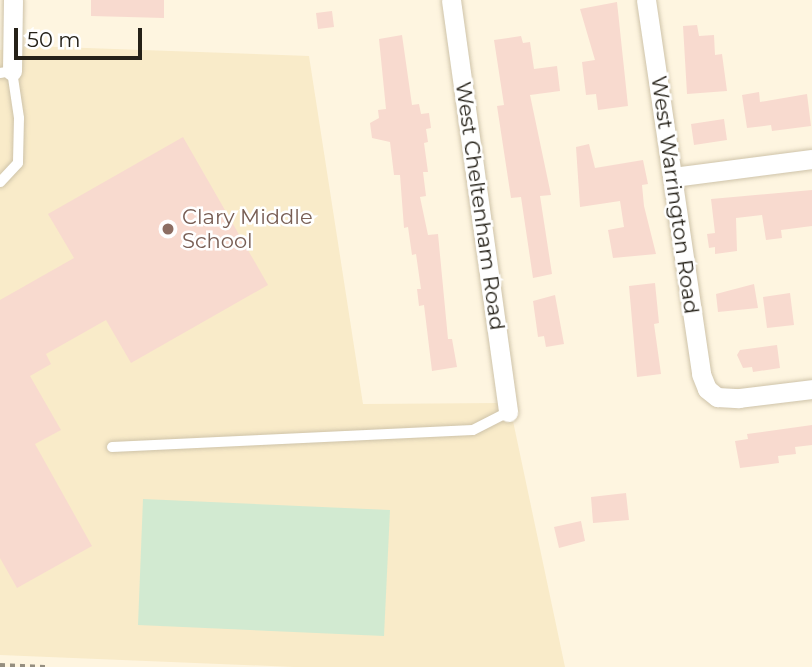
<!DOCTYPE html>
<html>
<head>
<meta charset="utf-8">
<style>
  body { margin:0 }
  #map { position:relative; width:812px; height:667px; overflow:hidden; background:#fef5e0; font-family:Montserrat,sans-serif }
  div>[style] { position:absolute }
  .built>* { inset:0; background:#f9ebc9 }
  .green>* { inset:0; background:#d2ead1 }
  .building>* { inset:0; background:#f8dacf }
  .path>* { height:3.5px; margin-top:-1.75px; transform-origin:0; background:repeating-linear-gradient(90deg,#958e7f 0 5px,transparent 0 10px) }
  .roads { filter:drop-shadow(0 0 2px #cec3a9) drop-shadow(0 0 2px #cec3a9) }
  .service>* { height:10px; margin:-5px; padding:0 5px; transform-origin:5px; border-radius:5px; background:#fff }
  .minor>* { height:19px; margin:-9.5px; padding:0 9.5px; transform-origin:9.5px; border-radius:9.5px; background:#fff }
  .dots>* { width:19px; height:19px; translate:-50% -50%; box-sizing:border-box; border:4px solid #fff; border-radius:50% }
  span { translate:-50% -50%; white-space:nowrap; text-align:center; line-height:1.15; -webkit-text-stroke:5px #fff; paint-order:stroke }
  .street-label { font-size:21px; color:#252118 }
  .education-label { font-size:21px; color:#785e54 }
  .left { translate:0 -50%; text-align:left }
  .scale { position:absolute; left:14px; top:28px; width:128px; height:32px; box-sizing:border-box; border:4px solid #252118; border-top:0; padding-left:9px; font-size:21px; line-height:24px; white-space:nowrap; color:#252118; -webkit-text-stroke:5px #fff; paint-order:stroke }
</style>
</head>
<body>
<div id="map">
  <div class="built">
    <div style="clip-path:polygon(30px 46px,309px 56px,363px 404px,499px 403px,513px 421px,565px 667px,294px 667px,0 655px,0 50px)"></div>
  </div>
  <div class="green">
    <div style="clip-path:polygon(143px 499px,390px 510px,384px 636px,138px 625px)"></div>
  </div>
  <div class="building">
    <div style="clip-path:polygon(91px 0,164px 0,164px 18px,91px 16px)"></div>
    <div style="clip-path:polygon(617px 2px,628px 106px,598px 110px,596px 94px,586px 95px,582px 62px,595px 60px,580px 9px)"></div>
    <div style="clip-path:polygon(332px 11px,334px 27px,318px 29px,316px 13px)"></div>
    <div style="clip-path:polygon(697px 25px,699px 36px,714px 35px,715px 55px,722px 54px,727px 91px,687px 94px,683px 26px)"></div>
    <div style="clip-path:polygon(402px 35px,412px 105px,419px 104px,421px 114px,429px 113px,431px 128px,426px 129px,428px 142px,424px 143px,428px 172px,423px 172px,426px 196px,420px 197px,428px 235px,438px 234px,448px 339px,452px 339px,457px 367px,432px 371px,424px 305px,419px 306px,417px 289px,421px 289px,416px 254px,412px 255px,408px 227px,404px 228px,400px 175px,394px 175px,390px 142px,372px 138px,370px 123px,379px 118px,378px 110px,386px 109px,379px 39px)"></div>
    <div style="clip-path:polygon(521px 36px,523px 43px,530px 42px,534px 69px,557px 66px,560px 91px,530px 95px,551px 195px,540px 196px,552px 274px,533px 278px,521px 197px,511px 198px,497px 106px,504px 105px,494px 40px)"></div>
    <div style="clip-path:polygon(759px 92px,760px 102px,807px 94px,811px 126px,772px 131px,771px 125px,747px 128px,742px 95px)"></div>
    <div style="clip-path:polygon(724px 119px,727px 140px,694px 145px,691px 124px)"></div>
    <div style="clip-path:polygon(183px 137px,268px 285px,131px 363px,106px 320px,46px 354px,51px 364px,30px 376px,61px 430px,35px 444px,92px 546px,17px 588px,0 558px,0 300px,74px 258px,48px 214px)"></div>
    <div style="clip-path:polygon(589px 144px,595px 168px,643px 160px,648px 184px,642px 185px,644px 206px,656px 254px,613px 258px,608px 230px,624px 227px,620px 201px,580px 207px,576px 147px)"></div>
    <div style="clip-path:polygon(812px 190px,812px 226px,781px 230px,782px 238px,766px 240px,762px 215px,736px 218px,737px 251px,715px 254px,715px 247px,709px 248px,707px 234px,715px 233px,711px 199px)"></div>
    <div style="clip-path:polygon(655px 283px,659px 323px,654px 324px,661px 374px,637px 377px,629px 286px)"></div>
    <div style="clip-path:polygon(754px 284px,758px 308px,718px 312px,716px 294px)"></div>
    <div style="clip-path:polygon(790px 293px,794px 325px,767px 328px,763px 297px)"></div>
    <div style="clip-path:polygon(555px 295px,564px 344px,546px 347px,544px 336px,538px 337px,533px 301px)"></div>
    <div style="clip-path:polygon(777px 345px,780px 368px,753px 372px,752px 367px,743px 368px,737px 355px,740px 350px)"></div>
    <div style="clip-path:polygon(812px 425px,812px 445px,795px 447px,796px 454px,778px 456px,779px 463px,740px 468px,735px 441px,748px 439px,747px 434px)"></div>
    <div style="clip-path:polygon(626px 493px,629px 520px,593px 523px,591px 497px)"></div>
    <div style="clip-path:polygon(581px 521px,585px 541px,559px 548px,554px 527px)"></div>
  </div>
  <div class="path">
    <div style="left:0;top:665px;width:45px;rotate:2.5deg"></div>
  </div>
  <div class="roads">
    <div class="service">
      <div style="left:0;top:73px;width:12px;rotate:-9deg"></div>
      <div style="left:12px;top:71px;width:48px;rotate:81.5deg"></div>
      <div style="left:19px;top:118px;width:45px;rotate:91.3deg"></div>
      <div style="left:18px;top:163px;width:26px;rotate:133deg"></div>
      <div style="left:112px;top:447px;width:361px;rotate:-2.7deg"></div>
      <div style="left:473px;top:430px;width:39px;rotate:-27deg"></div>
    </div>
    <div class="minor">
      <div style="left:451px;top:0;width:416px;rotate:82.1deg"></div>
      <div style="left:646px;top:0;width:378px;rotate:81.6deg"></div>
      <div style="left:701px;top:374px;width:16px;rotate:68deg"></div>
      <div style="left:707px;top:389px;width:13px;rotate:39deg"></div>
      <div style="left:717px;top:397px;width:22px;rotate:3deg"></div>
      <div style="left:739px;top:398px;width:74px;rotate:-7deg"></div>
      <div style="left:12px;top:71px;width:71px;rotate:-89.2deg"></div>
      <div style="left:673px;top:177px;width:140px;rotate:-7.4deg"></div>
    </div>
  </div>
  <div class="dots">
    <div style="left:168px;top:229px;background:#8d6e63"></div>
  </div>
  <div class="street-label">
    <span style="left:675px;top:195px;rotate:82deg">West Warrington Road</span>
    <span style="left:480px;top:206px;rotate:82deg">West Cheltenham Road</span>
  </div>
  <div class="education-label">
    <span class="left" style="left:182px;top:229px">Clary Middle<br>School</span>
  </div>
  <div class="scale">50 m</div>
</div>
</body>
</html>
